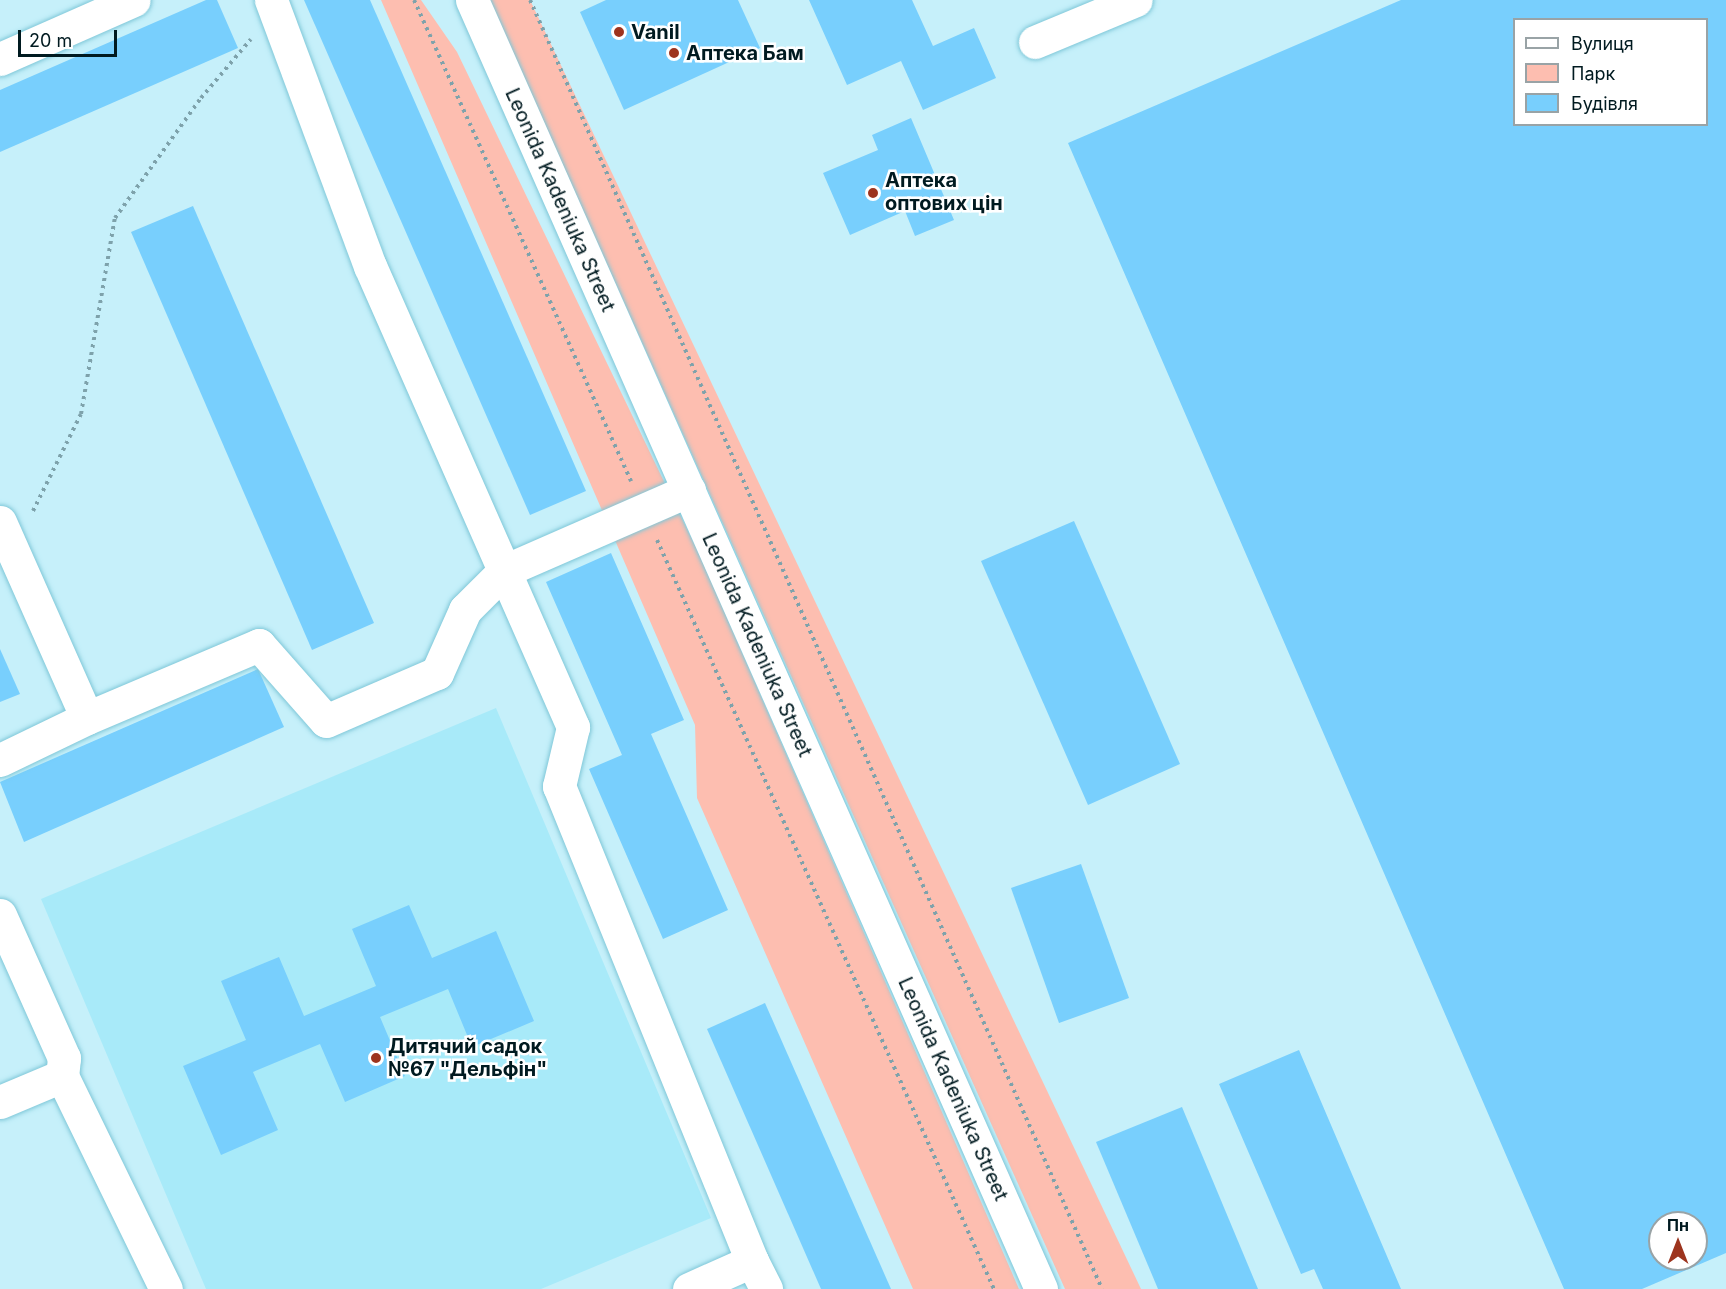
<!DOCTYPE html>
<html>
<head>
<meta charset="utf-8">
<style>
  body { margin:0 }
  #map { position:relative; width:1726px; height:1289px; overflow:hidden; background:#c6f0fa; font-family:Inter,sans-serif }
  div>[style] { position:absolute }
  .built>* { inset:0; background:#a8eaf9 }
  .green>* { inset:0; background:#fdbeb0 }
  .building>* { inset:0; background:#78cffd }
  .path>* { height:4px; margin-top:-2px; transform-origin:0; background:repeating-linear-gradient(90deg,#7ea2ab 0 3px,transparent 0 7.5px) }
  .roads { filter:drop-shadow(0 0 2px #7fc7d8) drop-shadow(0 0 2px #7fc7d8) }
  .minor>* { height:33px; margin:-16.5px; padding:0 16.5px; transform-origin:16.5px; border-radius:16.5px; background:#fff }
  .dots>* { width:16px; height:16px; translate:-50% -50%; box-sizing:border-box; border:3px solid #fff; border-radius:50% }
  span { translate:-50% -50%; white-space:nowrap; text-align:center; line-height:1.15; -webkit-text-stroke:5px #fff; paint-order:stroke }
  .poi-label { font-size:20px; color:#001a20; font-weight:700 }
  .left { translate:0 -50%; text-align:left }
  .street-label { font-size:20px; color:#001a20 }
  .legend { position:absolute; left:1513px; top:18px; width:195px; height:108px; box-sizing:border-box; background:#fff; border:2px solid #99a3a6; margin:0; padding:8px 10px; list-style:none; font-size:18px; color:#001a20 }
  .legend li { display:flex; align-items:center; gap:12px; height:30px }
  .legend b { width:30px; border:2px solid #99a3a6 }
  .north { position:absolute; left:1648px; top:1211px; width:60px; height:60px; box-sizing:border-box; background:#fff; border:2px solid #99a3a6; border-radius:50%; rotate:0deg; font-size:16px; font-weight:700; line-height:24px; text-align:center; color:#001a20 }
  .north::after { content:''; display:block; margin:auto; width:21px; height:27px; background:#9d341e; clip-path:polygon(50% 0,100% 100%,50% 72%,0 100%) }
  .scale { position:absolute; left:18px; top:30px; width:99px; height:27px; box-sizing:border-box; border:3px solid #001a20; border-top:0; padding-left:8px; font-size:18px; line-height:21px; white-space:nowrap; color:#001a20; -webkit-text-stroke:4px #fff; paint-order:stroke }
</style>
</head>
<body>
<div id="map">
  <div class="built">
    <div style="clip-path:polygon(496px 708px,711px 1218px,541px 1289px,206px 1289px,41px 899px)"></div>
  </div>
  <div class="green">
    <div style="clip-path:polygon(381px 0,421px 0,457px 52px,699px 554px,1019px 1289px,913px 1289px,697px 798px,695px 725px)"></div>
    <div style="clip-path:polygon(489px 0,530px 0,1141px 1289px,1065px 1289px)"></div>
  </div>
  <div class="building">
    <div style="clip-path:polygon(206px 0,217px 0,238px 48px,0 152px,0 90px)"></div>
    <div style="clip-path:polygon(304px 0,370px 0,586px 491px,530px 515px)"></div>
    <div style="clip-path:polygon(606px 0,738px 0,760px 48px,624px 110px,580px 12px)"></div>
    <div style="clip-path:polygon(809px 0,912px 0,933px 46px,974px 28px,996px 78px,923px 110px,901px 61px,847px 85px)"></div>
    <div style="clip-path:polygon(evenodd,1401px 0,1726px 0,1726px 1253px,1642px 1289px,1564px 1289px,1068px 143px,1401px 0,1514px 20px,1706px 20px,1706px 124px,1514px 124px,1514px 20px,1401px 0,1660px 1223px,1696px 1223px,1696px 1259px,1660px 1259px,1660px 1223px)"></div>
    <div style="clip-path:polygon(911px 118px,954px 220px,915px 236px,905px 211px,850px 235px,823px 173px,878px 150px,872px 135px)"></div>
    <div style="clip-path:polygon(193px 206px,374px 623px,312px 650px,131px 232px)"></div>
    <div style="clip-path:polygon(1074px 521px,1180px 764px,1088px 805px,981px 561px)"></div>
    <div style="clip-path:polygon(611px 553px,684px 720px,651px 734px,728px 910px,663px 939px,589px 769px,622px 755px,546px 582px)"></div>
    <div style="clip-path:polygon(0 649px,20px 694px,0 702px)"></div>
    <div style="clip-path:polygon(258px 669px,284px 727px,24px 842px,0 782px)"></div>
    <div style="clip-path:polygon(1081px 864px,1129px 998px,1059px 1023px,1011px 888px)"></div>
    <div style="clip-path:polygon(409px 905px,432px 958px,496px 931px,534px 1021px,472px 1047px,448px 989px,380px 1017px,405px 1076px,345px 1102px,320px 1044px,253px 1072px,278px 1130px,221px 1155px,183px 1066px,246px 1040px,221px 981px,279px 957px,304px 1016px,376px 986px,352px 929px)"></div>
    <div style="clip-path:polygon(765px 1003px,891px 1289px,821px 1289px,707px 1029px)"></div>
    <div style="clip-path:polygon(1299px 1050px,1401px 1289px,1323px 1289px,1314px 1269px,1301px 1274px,1219px 1084px)"></div>
    <div style="clip-path:polygon(1182px 1107px,1258px 1289px,1158px 1289px,1096px 1142px)"></div>
  </div>
  <div class="path">
    <div style="left:414px;top:0;width:528px;rotate:65.72deg"></div>
    <div style="left:530px;top:0;width:1410px;rotate:66.07deg"></div>
    <div style="left:33px;top:511px;width:108px;rotate:-63.7deg"></div>
    <div style="left:81px;top:414px;width:199px;rotate:-80.2deg"></div>
    <div style="left:115px;top:218px;width:148px;rotate:-54.4deg"></div>
    <div style="left:201px;top:98px;width:77px;rotate:-49.7deg"></div>
    <div style="left:657px;top:540px;width:821px;rotate:65.78deg"></div>
  </div>
  <div class="roads">
    <div class="minor">
      <div style="left:271px;top:0;width:284px;rotate:69.6deg"></div>
      <div style="left:370px;top:266px;width:504px;rotate:66.23deg"></div>
      <div style="left:573px;top:727px;width:61px;rotate:103.3deg"></div>
      <div style="left:559px;top:786px;width:513px;rotate:67.89deg"></div>
      <div style="left:472px;top:0;width:1409px;rotate:66.18deg"></div>
      <div style="left:1035px;top:42px;width:109px;rotate:-22.6deg"></div>
      <div style="left:0;top:59px;width:146px;rotate:-23.8deg"></div>
      <div style="left:0;top:522px;width:214px;rotate:66.1deg"></div>
      <div style="left:0;top:760px;width:97px;rotate:-25.8deg"></div>
      <div style="left:87px;top:718px;width:187px;rotate:-23deg"></div>
      <div style="left:259px;top:645px;width:101px;rotate:48.6deg"></div>
      <div style="left:326px;top:721px;width:121px;rotate:-23.4deg"></div>
      <div style="left:437px;top:673px;width:69px;rotate:-66deg"></div>
      <div style="left:465px;top:610px;width:55px;rotate:-45deg"></div>
      <div style="left:504px;top:571px;width:202px;rotate:-23.6deg"></div>
      <div style="left:0;top:915px;width:157px;rotate:65.9deg"></div>
      <div style="left:64px;top:1058px;width:18px;rotate:96deg"></div>
      <div style="left:62px;top:1076px;width:237px;rotate:64deg"></div>
      <div style="left:0;top:1102px;width:67px;rotate:-22.8deg"></div>
      <div style="left:689px;top:1289px;width:69px;rotate:-24deg"></div>
      <div style="left:752px;top:1261px;width:31px;rotate:63deg"></div>
    </div>
  </div>
  <div class="dots">
    <div style="left:619px;top:32px;background:#9d341e"></div>
    <div style="left:674px;top:53px;background:#9d341e"></div>
    <div style="left:873px;top:193px;background:#9d341e"></div>
    <div style="left:376px;top:1058px;background:#9d341e"></div>
  </div>
  <div class="poi-label">
    <span class="left" style="left:631px;top:32px">Vanil</span>
    <span class="left" style="left:686px;top:53px">Аптека Бам</span>
    <span class="left" style="left:885px;top:192px">Аптека<br>оптових цін</span>
    <span class="left" style="left:388px;top:1058px">Дитячий садок<br>№67 "Дельфін"</span>
  </div>
  <div class="street-label">
    <span style="left:560px;top:200px;rotate:66deg">Leonida Kadeniuka Street</span>
    <span style="left:757px;top:645px;rotate:66deg">Leonida Kadeniuka Street</span>
    <span style="left:953px;top:1089px;rotate:66deg">Leonida Kadeniuka Street</span>
  </div>
  <ul class="legend">
  <li><b style="height:8px;background:#fff"></b>Вулиця</li>
  <li><b style="height:16px;background:#fdbeb0"></b>Парк</li>
  <li><b style="height:16px;background:#78cffd"></b>Будівля</li>
  </ul>
  <div class="north">Пн</div>
  <div class="scale">20 m</div>
</div>
</body>
</html>
